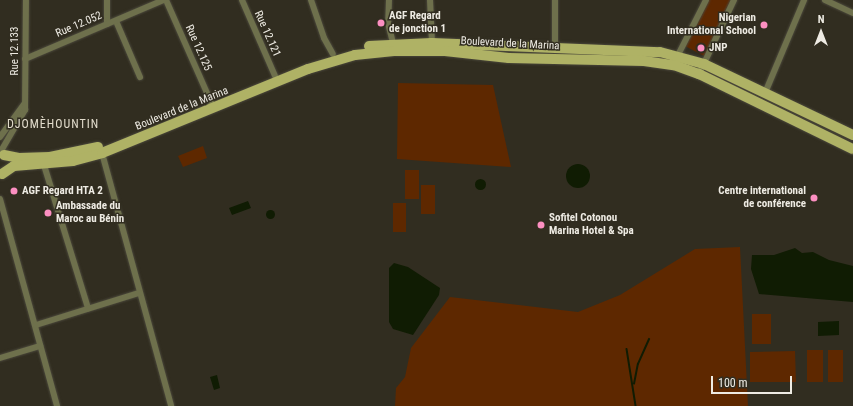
<!DOCTYPE html>
<html>
<head>
<meta charset="utf-8">
<style>
  body { margin:0 }
  #map { position:relative; width:853px; height:406px; overflow:hidden; background:#312d20; font-family:"Roboto Condensed",sans-serif }
  div>[style] { position:absolute }
  .green>* { inset:0; background:#5e2800 }
  .water>* { inset:0; background:#101c03 }
  .round { border-radius:50% }
  .stream>* { height:1.5px; margin:-0.75px; padding:0 0.75px; transform-origin:0.75px; border-radius:0.75px; background:#101c03 }
  .roads { filter:drop-shadow(0 0 1px #4b483b) drop-shadow(0 0 1px #4b483b) }
  .street>* { height:6px; margin:-3px; padding:0 3px; transform-origin:3px; border-radius:3px; background:#6e704c }
  .primary>* { height:10px; margin:-5px; padding:0 5px; transform-origin:5px; border-radius:5px; background:#afb265 }
  .dots>* { width:11px; height:11px; translate:-50% -50%; box-sizing:border-box; border:2px solid #312d20; border-radius:50% }
  span { translate:-50% -50%; white-space:nowrap; text-align:center; line-height:1.15; -webkit-text-stroke:3px #312d20; paint-order:stroke }
  .poi-label { font-size:11px; color:#eeebe3; font-weight:700 }
  .left { translate:0 -50%; text-align:left }
  .right { translate:-100% -50%; text-align:right }
  .street-label { font-size:11px; color:#eeebe3 }
  .neighbourhood-label { font-size:12px; color:#e2dccc; letter-spacing:1px }
  .north { position:absolute; left:801px; top:12px; width:40px; height:40px; -webkit-text-stroke:3px #312d20; paint-order:stroke; rotate:0deg; font-size:11px; font-weight:700; line-height:16px; text-align:center; color:#eeebe3 }
  .north::after { content:''; display:block; margin:auto; width:14px; height:18px; background:#eeebe3; clip-path:polygon(50% 0,100% 100%,50% 72%,0 100%) }
  .scale { position:absolute; left:711px; top:376px; width:81px; height:18px; box-sizing:border-box; border:2px solid #eeebe3; border-top:0; padding-left:5px; font-size:12px; line-height:14px; white-space:nowrap; color:#eeebe3; -webkit-text-stroke:3px #312d20; paint-order:stroke }
</style>
</head>
<body>
<div id="map">
  <div class="green">
    <div style="clip-path:polygon(708px 0,732px 0,704px 56px,685px 46px)"></div>
    <div style="clip-path:polygon(398px 83px,493px 85px,511px 167px,397px 159px)"></div>
    <div style="clip-path:polygon(203px 146px,207px 158px,183px 167px,178px 156px)"></div>
    <div style="clip-path:polygon(405px 170px,419px 170px,419px 199px,405px 199px)"></div>
    <div style="clip-path:polygon(421px 185px,435px 185px,435px 214px,421px 214px)"></div>
    <div style="clip-path:polygon(393px 203px,406px 203px,406px 232px,393px 232px)"></div>
    <div style="clip-path:polygon(740px 247px,748px 406px,395px 406px,396px 388px,405px 377px,411px 348px,450px 297px,578px 312px,620px 295px,695px 249px)"></div>
    <div style="clip-path:polygon(752px 314px,771px 314px,771px 344px,752px 344px)"></div>
    <div style="clip-path:polygon(807px 350px,823px 350px,823px 382px,807px 382px)"></div>
    <div style="clip-path:polygon(828px 350px,843px 350px,843px 382px,828px 382px)"></div>
    <div style="clip-path:polygon(795px 351px,796px 382px,750px 382px,750px 352px)"></div>
  </div>
  <div class="water">
    <div class="round" style="left:566px;top:164px;width:24px;height:24px"></div>
    <div class="round" style="left:474.5px;top:178.5px;width:11px;height:11px"></div>
    <div style="clip-path:polygon(248px 201px,251px 208px,232px 215px,229px 208px)"></div>
    <div class="round" style="left:265.5px;top:209.5px;width:9px;height:9px"></div>
    <div style="clip-path:polygon(795px 248px,802px 253px,813px 252px,829px 260px,853px 266px,853px 302px,759px 294px,751px 269px,752px 255px,774px 255px)"></div>
    <div style="clip-path:polygon(394px 263px,408px 267px,440px 288px,439px 295px,413px 335px,393px 329px,389px 322px,389px 268px)"></div>
    <div style="clip-path:polygon(839px 321px,839px 335px,818px 336px,818px 322px)"></div>
    <div style="clip-path:polygon(217px 375px,220px 388px,214px 390px,210px 377px)"></div>
  </div>
  <div class="stream">
    <div style="left:627px;top:349px;width:58px;rotate:81deg"></div>
    <div style="left:634px;top:384px;width:20px;rotate:-79deg"></div>
    <div style="left:638px;top:364px;width:27px;rotate:-66deg"></div>
  </div>
  <div class="roads">
    <div class="street">
      <div style="left:107px;top:0;width:24px;rotate:90deg"></div>
      <div style="left:166px;top:0;width:119px;rotate:66.2deg"></div>
      <div style="left:242px;top:0;width:83px;rotate:66.5deg"></div>
      <div style="left:311px;top:0;width:40px;rotate:71.1deg"></div>
      <div style="left:324px;top:38px;width:18px;rotate:61deg"></div>
      <div style="left:389px;top:0;width:23px;rotate:92deg"></div>
      <div style="left:388px;top:23px;width:21px;rotate:76deg"></div>
      <div style="left:430px;top:0;width:43px;rotate:87.3deg"></div>
      <div style="left:555px;top:0;width:48px;rotate:90deg"></div>
      <div style="left:825px;top:0;width:31px;rotate:25deg"></div>
      <div style="left:116px;top:21px;width:61px;rotate:66.8deg"></div>
      <div style="left:25px;top:59px;width:150px;rotate:-23.1deg"></div>
      <div style="left:676px;top:59px;width:66px;rotate:-63deg"></div>
      <div style="left:699px;top:74px;width:82px;rotate:-64.7deg"></div>
      <div style="left:765px;top:93px;width:101px;rotate:-67.2deg"></div>
      <div style="left:0;top:137px;width:42px;rotate:-53.7deg"></div>
      <div style="left:1px;top:151px;width:48px;rotate:-59.7deg"></div>
      <div style="left:25px;top:110px;width:110px;rotate:-89.5deg"></div>
      <div style="left:102px;top:153px;width:262px;rotate:74.7deg"></div>
      <div style="left:44px;top:165px;width:150px;rotate:72.9deg"></div>
      <div style="left:0;top:199px;width:215px;rotate:74.6deg"></div>
      <div style="left:36px;top:325px;width:108px;rotate:-17.3deg"></div>
      <div style="left:0;top:358px;width:42px;rotate:-16.7deg"></div>
    </div>
    <div class="primary">
      <div style="left:369px;top:46px;width:63px;rotate:-2.7deg"></div>
      <div style="left:432px;top:43px;width:228px;rotate:2.3deg"></div>
      <div style="left:660px;top:52px;width:46px;rotate:15.3deg"></div>
      <div style="left:704px;top:64px;width:165px;rotate:25.5deg"></div>
      <div style="left:4px;top:155px;width:15px;rotate:11deg"></div>
      <div style="left:19px;top:158px;width:31px;rotate:-2deg"></div>
      <div style="left:50px;top:157px;width:49px;rotate:-11.8deg"></div>
      <div style="left:2px;top:174px;width:14px;rotate:-34deg"></div>
      <div style="left:14px;top:166px;width:59px;rotate:-4.8deg"></div>
      <div style="left:73px;top:161px;width:30px;rotate:-15deg"></div>
      <div style="left:102px;top:153px;width:222px;rotate:-22.2deg"></div>
      <div style="left:308px;top:69px;width:49px;rotate:-16.6deg"></div>
      <div style="left:355px;top:55px;width:39px;rotate:-6deg"></div>
      <div style="left:394px;top:51px;width:51px"></div>
      <div style="left:445px;top:51px;width:64px;rotate:6.2deg"></div>
      <div style="left:509px;top:58px;width:135px;rotate:1.3deg"></div>
      <div style="left:644px;top:61px;width:30px;rotate:8deg"></div>
      <div style="left:674px;top:65px;width:27px;rotate:20deg"></div>
      <div style="left:699px;top:74px;width:171px;rotate:26deg"></div>
    </div>
  </div>
  <div class="dots">
    <div style="left:381px;top:23px;background:#fc8fc1"></div>
    <div style="left:764px;top:25px;background:#fc8fc1"></div>
    <div style="left:701px;top:48px;background:#fc8fc1"></div>
    <div style="left:14px;top:191px;background:#fc8fc1"></div>
    <div style="left:814px;top:198px;background:#fc8fc1"></div>
    <div style="left:48px;top:213px;background:#fc8fc1"></div>
    <div style="left:541px;top:225px;background:#fc8fc1"></div>
  </div>
  <div class="poi-label">
    <span class="left" style="left:389px;top:23px">AGF Regard<br>de jonction 1</span>
    <span class="right" style="left:756px;top:25px">Nigerian<br>International School</span>
    <span class="left" style="left:709px;top:48px">JNP</span>
    <span class="left" style="left:22px;top:191px">AGF Regard HTA 2</span>
    <span class="right" style="left:806px;top:198px">Centre international<br>de conférence</span>
    <span class="left" style="left:56px;top:213px">Ambassade du<br>Maroc au Bénin</span>
    <span class="left" style="left:549px;top:225px">Sofitel Cotonou<br>Marina Hotel &amp; Spa</span>
  </div>
  <div class="street-label">
    <span style="left:79px;top:25px;rotate:-23deg">Rue 12.052</span>
    <span style="left:267px;top:34px;rotate:66deg">Rue 12.121</span>
    <span style="left:510px;top:44px;rotate:3deg">Boulevard de la Marina</span>
    <span style="left:198px;top:48px;rotate:66deg">Rue 12.125</span>
    <span style="left:15px;top:51px;rotate:-90deg">Rue 12.133</span>
    <span style="left:182px;top:109px;rotate:-22deg">Boulevard de la Marina</span>
  </div>
  <div class="neighbourhood-label">
    <span style="left:53px;top:125px">DJOMÈHOUNTIN</span>
  </div>
  <div class="north">N</div>
  <div class="scale">100 m</div>
</div>
</body>
</html>
